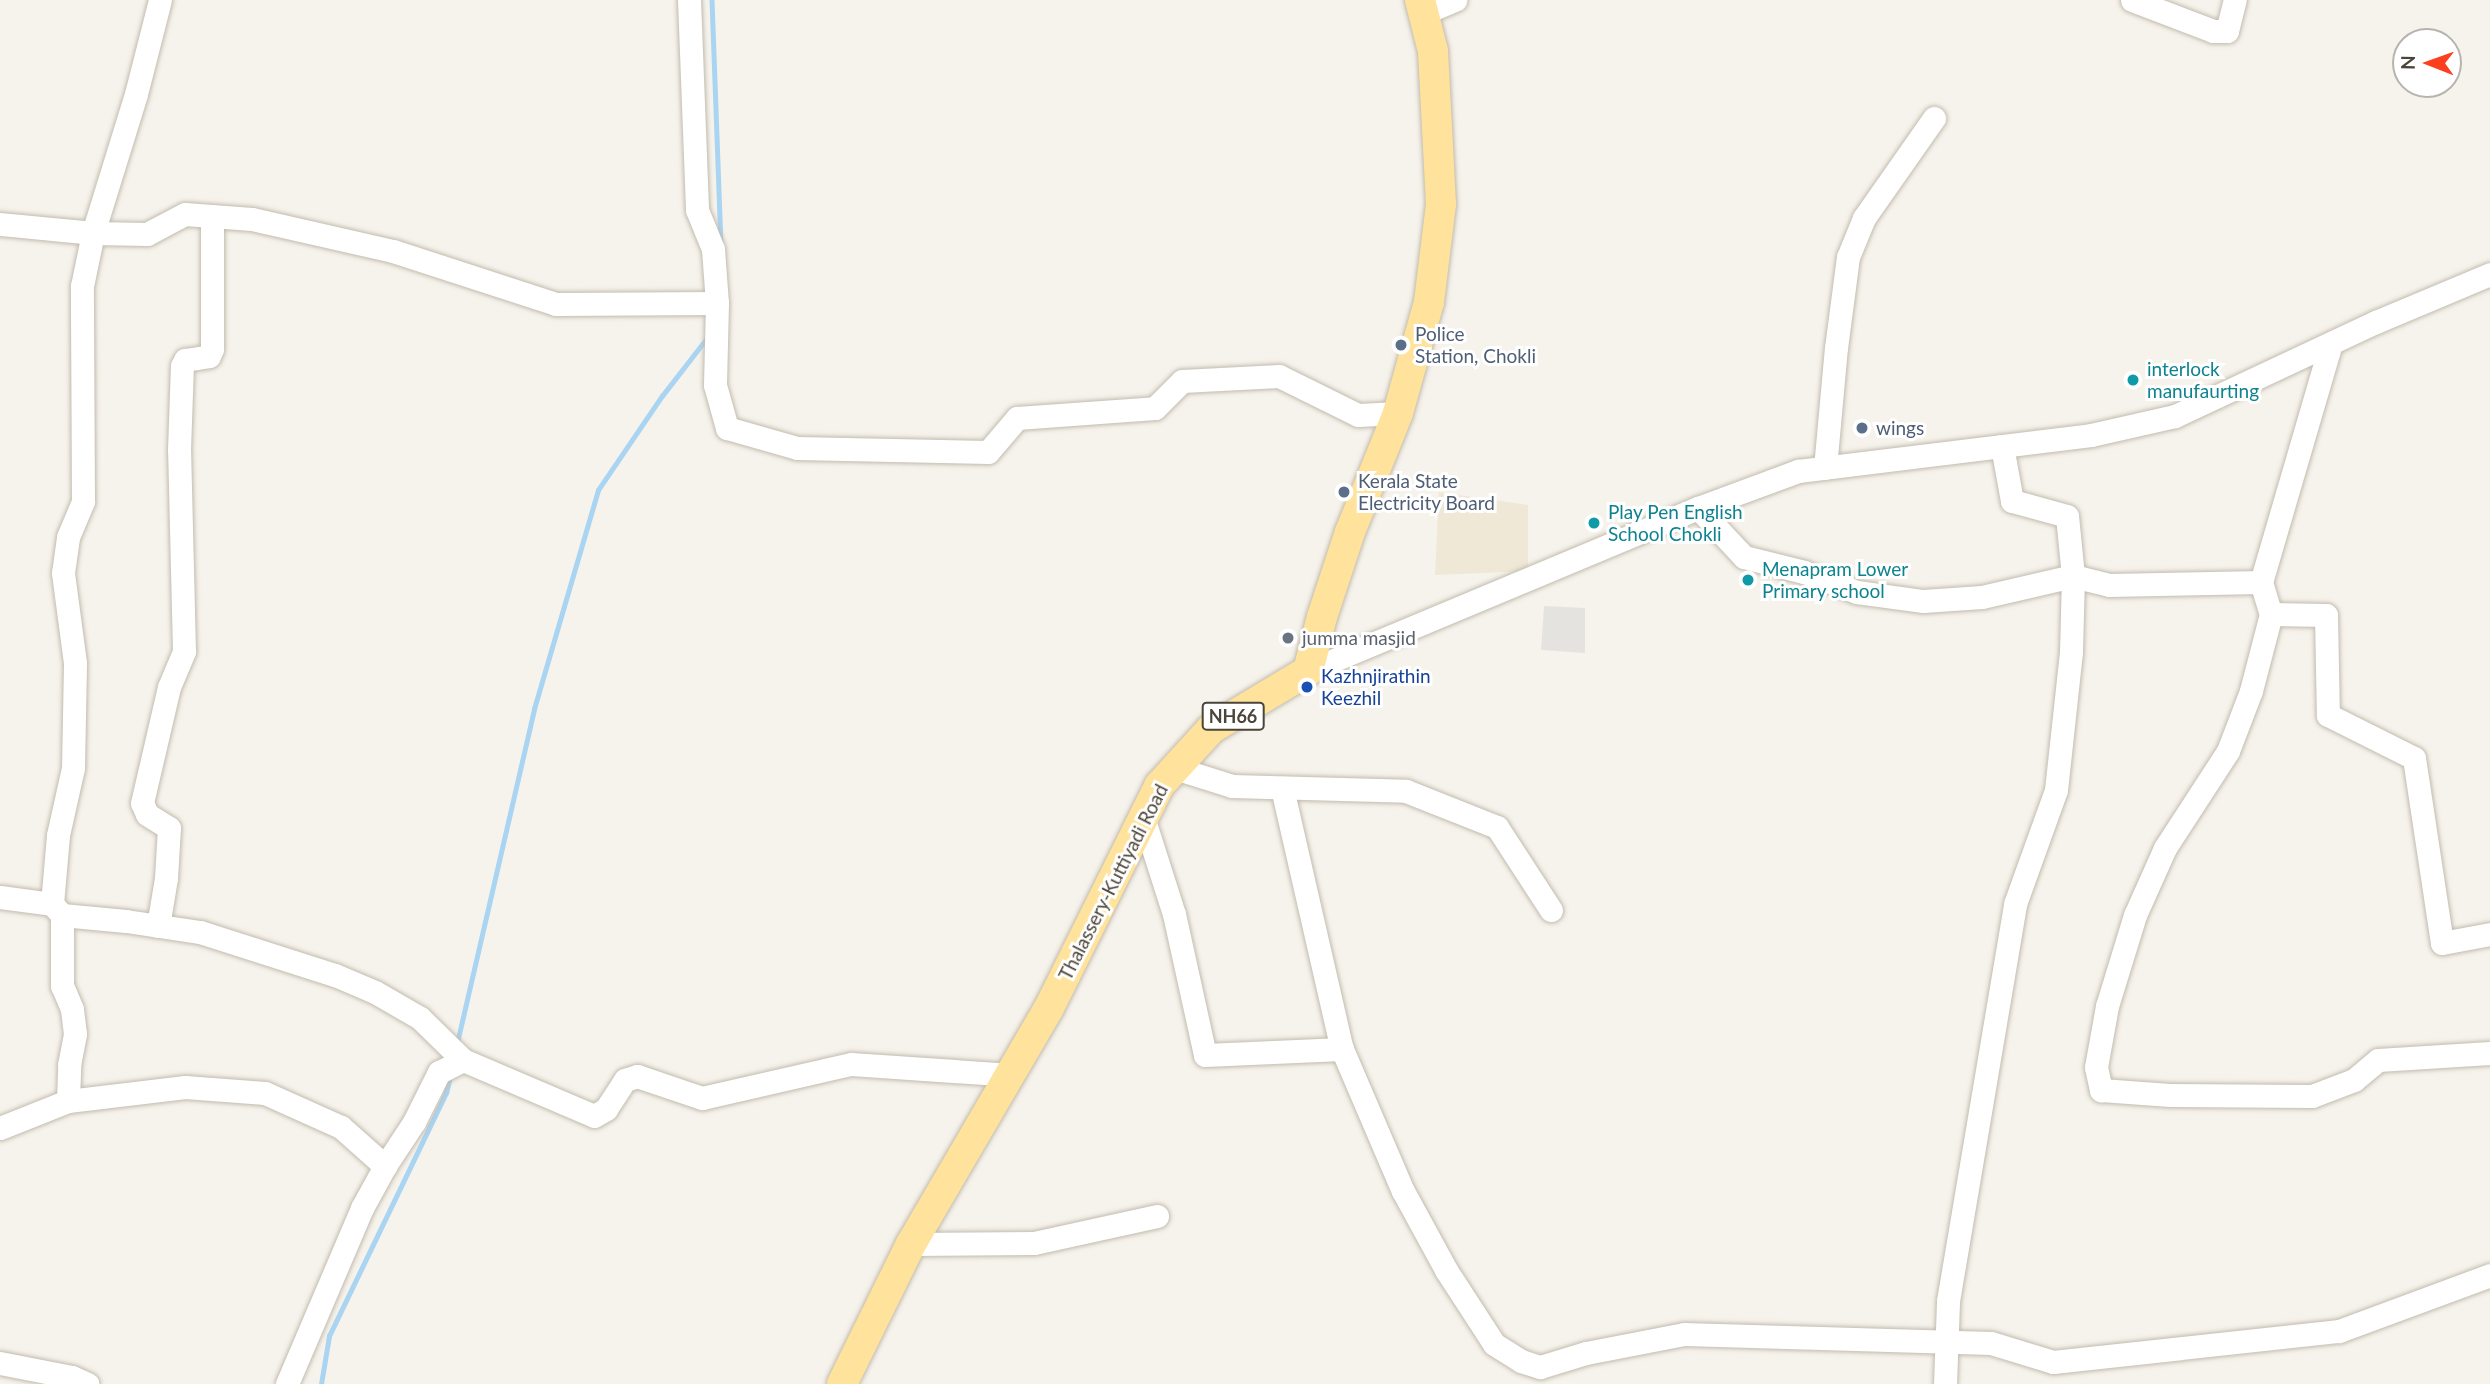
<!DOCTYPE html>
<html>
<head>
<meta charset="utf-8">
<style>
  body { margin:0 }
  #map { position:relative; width:2490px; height:1384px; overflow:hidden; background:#f6f3ec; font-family:Lato,sans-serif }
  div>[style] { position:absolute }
  .education>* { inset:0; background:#efe8d6 }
  .parking>* { inset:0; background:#e5e3e0 }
  .stream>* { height:4.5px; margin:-2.25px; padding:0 2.25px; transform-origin:2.25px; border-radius:2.25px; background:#a9d4f2 }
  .roads { filter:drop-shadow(0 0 2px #c2bbae) drop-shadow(0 0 2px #c2bbae) }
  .minor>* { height:23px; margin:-11.5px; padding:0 11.5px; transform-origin:11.5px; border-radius:11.5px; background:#fff }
  .major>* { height:30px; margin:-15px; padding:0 15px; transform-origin:15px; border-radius:15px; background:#ffe39c }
  .dots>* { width:19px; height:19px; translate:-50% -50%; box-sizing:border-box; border:4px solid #fff; border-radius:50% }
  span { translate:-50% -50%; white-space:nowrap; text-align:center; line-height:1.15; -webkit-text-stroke:6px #fff; paint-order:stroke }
  .shield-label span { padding:2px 5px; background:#fff; border:2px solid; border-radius:5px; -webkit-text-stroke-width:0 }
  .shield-label { font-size:18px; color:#4b4439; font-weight:700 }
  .service-label { font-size:19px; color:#4e5e75 }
  .left { translate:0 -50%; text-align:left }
  .culture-label { font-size:19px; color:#0d838f }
  .worship-label { font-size:19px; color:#5b616d }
  .transit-label { font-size:19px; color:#164399 }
  .street-label { font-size:19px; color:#4b4439 }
  .north { position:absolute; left:2392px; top:28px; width:70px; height:70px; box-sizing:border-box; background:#fff; border:2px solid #b7b4b0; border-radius:50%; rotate:271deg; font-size:19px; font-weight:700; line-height:28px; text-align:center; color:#4b4439 }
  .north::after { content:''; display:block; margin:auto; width:24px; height:32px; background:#fc3f1d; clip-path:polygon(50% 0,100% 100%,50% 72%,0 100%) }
</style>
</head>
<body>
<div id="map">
  <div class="education">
    <div style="clip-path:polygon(1439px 492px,1528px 505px,1528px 571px,1435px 575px)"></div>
  </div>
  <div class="parking">
    <div style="clip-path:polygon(1544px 606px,1585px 608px,1585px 653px,1541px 650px)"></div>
  </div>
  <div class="stream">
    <div style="left:712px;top:0;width:244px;rotate:87.9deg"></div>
    <div style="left:457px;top:1043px;width:343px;rotate:-77deg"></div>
    <div style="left:534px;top:709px;width:228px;rotate:-73.7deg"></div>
    <div style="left:598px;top:490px;width:114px;rotate:-55.8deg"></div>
    <div style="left:662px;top:396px;width:73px;rotate:-52.2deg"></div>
    <div style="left:321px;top:1384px;width:49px;rotate:-80.5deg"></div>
    <div style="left:329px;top:1336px;width:270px;rotate:-64.3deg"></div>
    <div style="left:446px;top:1093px;width:12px;rotate:-76deg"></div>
  </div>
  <div class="roads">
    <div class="minor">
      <div style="left:689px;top:0;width:210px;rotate:87.8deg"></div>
      <div style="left:697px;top:210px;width:42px;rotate:67.7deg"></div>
      <div style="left:713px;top:249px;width:54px;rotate:85.8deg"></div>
      <div style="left:717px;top:303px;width:82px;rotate:91.4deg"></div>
      <div style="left:715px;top:385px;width:45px;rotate:74.4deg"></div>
      <div style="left:727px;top:428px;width:73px;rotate:15.9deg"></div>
      <div style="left:797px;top:448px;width:191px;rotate:1.2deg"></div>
      <div style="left:988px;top:452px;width:45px;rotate:-49.5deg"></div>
      <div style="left:1017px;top:418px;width:138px;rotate:-4.1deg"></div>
      <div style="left:1155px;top:408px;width:38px;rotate:-45deg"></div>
      <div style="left:1182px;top:381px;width:97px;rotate:-3deg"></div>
      <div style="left:1279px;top:376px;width:88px;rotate:26.3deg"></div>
      <div style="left:1358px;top:415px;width:40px;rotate:-2.9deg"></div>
      <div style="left:2132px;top:0;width:87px;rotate:20.9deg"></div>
      <div style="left:2213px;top:31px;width:14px"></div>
      <div style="left:2227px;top:31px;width:32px;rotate:-76deg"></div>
      <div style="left:1424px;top:13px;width:34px;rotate:-23deg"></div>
      <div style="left:0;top:224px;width:93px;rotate:5.5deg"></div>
      <div style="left:93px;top:233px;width:145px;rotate:-72.8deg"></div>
      <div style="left:136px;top:94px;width:97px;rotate:-75.7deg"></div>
      <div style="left:2331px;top:343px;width:249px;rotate:106.3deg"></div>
      <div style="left:2261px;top:582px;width:34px;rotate:73deg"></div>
      <div style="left:2271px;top:614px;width:80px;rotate:104.6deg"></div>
      <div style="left:2251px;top:691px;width:64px;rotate:111deg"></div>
      <div style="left:2228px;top:751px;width:116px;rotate:123deg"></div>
      <div style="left:2165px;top:848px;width:73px;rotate:114.1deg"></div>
      <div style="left:2135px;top:915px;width:95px;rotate:107.1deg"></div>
      <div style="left:2107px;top:1006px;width:62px;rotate:100.2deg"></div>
      <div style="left:2096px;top:1067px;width:24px;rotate:78deg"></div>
      <div style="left:2101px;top:1090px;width:69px;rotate:4.1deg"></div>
      <div style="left:2170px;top:1095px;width:142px;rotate:0.4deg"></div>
      <div style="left:2312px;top:1096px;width:45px;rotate:-20.9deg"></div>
      <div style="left:2354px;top:1080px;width:31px;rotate:-40deg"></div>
      <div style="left:2378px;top:1060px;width:112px;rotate:-3.6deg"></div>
      <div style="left:1825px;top:468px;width:121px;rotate:-84.8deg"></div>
      <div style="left:1836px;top:348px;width:92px;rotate:-82.5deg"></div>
      <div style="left:1848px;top:257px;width:42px;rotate:-67.7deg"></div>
      <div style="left:1864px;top:218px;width:122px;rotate:-55deg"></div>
      <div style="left:1698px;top:508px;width:67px;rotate:46.8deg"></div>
      <div style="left:1744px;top:557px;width:62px;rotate:14deg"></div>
      <div style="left:1804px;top:572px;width:57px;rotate:20.7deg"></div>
      <div style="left:1857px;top:592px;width:67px;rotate:7.8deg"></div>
      <div style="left:1923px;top:601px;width:59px;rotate:-3.9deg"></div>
      <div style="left:1982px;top:597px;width:93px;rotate:-13deg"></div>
      <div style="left:2073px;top:576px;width:37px;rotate:14deg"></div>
      <div style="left:2109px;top:585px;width:152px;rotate:-1.1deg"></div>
      <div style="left:2271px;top:614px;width:55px;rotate:1deg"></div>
      <div style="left:2326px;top:615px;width:100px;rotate:88.9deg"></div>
      <div style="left:2328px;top:715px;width:96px;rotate:26.6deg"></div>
      <div style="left:2414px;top:758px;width:187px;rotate:81.4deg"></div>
      <div style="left:2442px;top:943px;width:49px;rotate:-10.6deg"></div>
      <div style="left:1308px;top:671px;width:423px;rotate:-22.7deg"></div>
      <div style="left:1698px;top:508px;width:107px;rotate:-20.3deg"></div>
      <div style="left:1798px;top:471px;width:295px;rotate:-7deg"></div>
      <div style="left:2091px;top:435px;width:86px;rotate:-12.7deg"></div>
      <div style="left:2175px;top:416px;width:222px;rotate:-25.1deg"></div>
      <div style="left:2376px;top:322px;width:124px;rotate:-22.8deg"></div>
      <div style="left:1175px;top:768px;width:60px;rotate:17.5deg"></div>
      <div style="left:1232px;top:786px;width:174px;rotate:1.6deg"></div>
      <div style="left:1406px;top:791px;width:98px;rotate:21.6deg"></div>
      <div style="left:1497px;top:827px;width:99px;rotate:57deg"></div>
      <div style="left:1282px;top:788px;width:268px;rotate:77.1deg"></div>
      <div style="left:1342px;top:1049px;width:155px;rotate:66.8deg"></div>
      <div style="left:1403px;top:1191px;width:90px;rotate:61.4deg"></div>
      <div style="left:1446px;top:1270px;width:88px;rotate:57deg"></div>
      <div style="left:1494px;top:1344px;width:32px;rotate:32deg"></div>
      <div style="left:1521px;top:1361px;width:20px;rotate:18deg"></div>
      <div style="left:1540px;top:1367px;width:48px;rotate:-16.9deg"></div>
      <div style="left:1586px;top:1353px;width:100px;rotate:-11deg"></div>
      <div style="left:1684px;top:1334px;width:307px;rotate:1.7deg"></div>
      <div style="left:1991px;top:1343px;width:65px;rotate:17deg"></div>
      <div style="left:2053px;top:1362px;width:288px;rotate:-6.2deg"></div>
      <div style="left:2339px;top:1331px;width:161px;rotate:-20.3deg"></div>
      <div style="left:1143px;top:817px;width:102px;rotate:72.3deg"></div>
      <div style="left:1174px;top:914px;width:144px;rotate:77.6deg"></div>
      <div style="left:1205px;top:1055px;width:137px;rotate:-2.5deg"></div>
      <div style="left:0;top:897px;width:52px;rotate:7.7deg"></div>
      <div style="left:52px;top:904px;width:69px;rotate:-85deg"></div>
      <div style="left:58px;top:835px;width:69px;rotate:-77.4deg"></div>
      <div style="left:73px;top:768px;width:105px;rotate:-88.9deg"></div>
      <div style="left:75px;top:663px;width:91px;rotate:-97.6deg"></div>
      <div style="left:63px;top:573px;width:36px;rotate:-82deg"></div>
      <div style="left:68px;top:537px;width:39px;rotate:-67deg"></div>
      <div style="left:83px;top:501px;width:215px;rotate:-90.3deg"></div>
      <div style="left:82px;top:286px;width:54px;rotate:-78.3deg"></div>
      <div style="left:93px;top:233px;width:54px;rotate:1.1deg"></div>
      <div style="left:147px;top:234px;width:43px;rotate:-27.8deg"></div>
      <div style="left:185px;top:214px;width:67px;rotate:4.3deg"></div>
      <div style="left:252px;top:219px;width:145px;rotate:12.8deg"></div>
      <div style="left:393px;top:251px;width:171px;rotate:18deg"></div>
      <div style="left:556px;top:304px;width:161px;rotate:-0.4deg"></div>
      <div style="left:62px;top:915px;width:64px;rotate:5.4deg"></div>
      <div style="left:126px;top:921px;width:75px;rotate:8.5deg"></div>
      <div style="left:200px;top:932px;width:142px;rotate:17.7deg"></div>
      <div style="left:335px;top:975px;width:43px;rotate:23deg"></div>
      <div style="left:375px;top:992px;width:52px;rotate:30deg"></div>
      <div style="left:420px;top:1018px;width:60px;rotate:44.3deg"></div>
      <div style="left:463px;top:1060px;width:27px;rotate:153deg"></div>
      <div style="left:439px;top:1072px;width:56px;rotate:116.6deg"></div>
      <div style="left:414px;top:1122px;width:53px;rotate:123.4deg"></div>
      <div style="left:385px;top:1166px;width:48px;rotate:118.7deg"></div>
      <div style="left:362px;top:1208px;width:191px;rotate:113.1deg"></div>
      <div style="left:158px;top:926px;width:49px;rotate:-80.5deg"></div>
      <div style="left:166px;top:878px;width:50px;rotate:-86.6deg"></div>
      <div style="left:169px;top:828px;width:26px;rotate:-148deg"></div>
      <div style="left:147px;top:814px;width:12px;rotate:-114deg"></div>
      <div style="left:142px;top:803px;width:119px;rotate:-76.9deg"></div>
      <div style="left:169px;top:687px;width:39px;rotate:-67deg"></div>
      <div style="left:184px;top:651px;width:201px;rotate:-91.4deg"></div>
      <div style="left:179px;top:450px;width:84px;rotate:-88deg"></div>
      <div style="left:182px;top:366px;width:7px;rotate:-63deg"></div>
      <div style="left:185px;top:360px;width:24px;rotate:-9deg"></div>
      <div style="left:209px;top:356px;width:8px;rotate:-67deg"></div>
      <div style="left:212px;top:349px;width:133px;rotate:-90deg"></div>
      <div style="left:463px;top:1060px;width:142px;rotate:23.1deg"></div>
      <div style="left:594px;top:1116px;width:14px;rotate:-30deg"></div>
      <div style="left:606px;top:1109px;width:35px;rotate:-57deg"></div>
      <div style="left:625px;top:1080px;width:13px;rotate:-18deg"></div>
      <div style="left:637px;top:1076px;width:69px;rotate:18.7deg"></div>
      <div style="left:702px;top:1098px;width:153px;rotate:-12.9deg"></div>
      <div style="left:851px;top:1064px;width:160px;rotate:3.9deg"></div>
      <div style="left:68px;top:1101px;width:118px;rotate:-6.8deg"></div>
      <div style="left:185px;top:1087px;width:80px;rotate:4.3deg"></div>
      <div style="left:265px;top:1093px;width:83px;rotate:24.1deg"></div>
      <div style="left:341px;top:1127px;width:59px;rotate:41.6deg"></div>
      <div style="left:0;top:1128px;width:73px;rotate:-21.7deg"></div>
      <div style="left:68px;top:1101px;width:36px;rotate:-88deg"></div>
      <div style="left:69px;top:1065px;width:32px;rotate:-79deg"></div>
      <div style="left:75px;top:1034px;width:25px;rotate:-97deg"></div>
      <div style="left:72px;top:1009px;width:25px;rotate:-113deg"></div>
      <div style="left:62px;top:986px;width:71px;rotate:-90deg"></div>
      <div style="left:62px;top:915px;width:15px;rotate:-132deg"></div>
      <div style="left:911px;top:1244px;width:123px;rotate:-0.5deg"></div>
      <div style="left:1034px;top:1243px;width:126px;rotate:-12.4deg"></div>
      <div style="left:0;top:1363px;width:73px;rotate:11deg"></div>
      <div style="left:72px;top:1377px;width:17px;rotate:24deg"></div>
      <div style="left:1945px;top:1384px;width:83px;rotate:-87.9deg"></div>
      <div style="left:1948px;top:1301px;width:403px;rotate:-80.4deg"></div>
      <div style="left:2015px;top:904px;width:121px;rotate:-70.2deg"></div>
      <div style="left:2056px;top:790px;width:139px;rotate:-83.8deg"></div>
      <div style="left:2071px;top:652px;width:76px;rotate:-88.5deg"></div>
      <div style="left:2073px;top:576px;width:60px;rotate:-95.7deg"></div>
      <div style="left:2067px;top:516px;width:57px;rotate:-164.7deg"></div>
      <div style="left:2012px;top:501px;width:56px;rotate:-100.3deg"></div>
    </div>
    <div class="major">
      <div style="left:842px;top:1384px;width:156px;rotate:-63.8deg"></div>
      <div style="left:911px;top:1244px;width:273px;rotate:-59.7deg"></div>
      <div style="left:1049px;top:1008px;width:248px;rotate:-63.6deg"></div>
      <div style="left:1159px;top:786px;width:77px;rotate:-47.6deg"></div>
      <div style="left:1211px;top:729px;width:113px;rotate:-30.9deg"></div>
      <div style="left:1308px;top:671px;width:56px;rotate:-75.5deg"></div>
      <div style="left:1322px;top:617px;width:89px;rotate:-71.8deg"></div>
      <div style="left:1350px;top:532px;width:128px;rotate:-68deg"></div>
      <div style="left:1398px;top:413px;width:115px;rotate:-74.4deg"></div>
      <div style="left:1429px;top:302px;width:99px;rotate:-83deg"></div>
      <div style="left:1441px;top:204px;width:153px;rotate:-93deg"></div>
      <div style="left:1433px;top:51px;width:53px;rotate:-104.3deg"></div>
    </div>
  </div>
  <div class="dots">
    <div style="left:1401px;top:345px;background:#5c6f8a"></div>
    <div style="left:2133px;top:380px;background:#0f9aa8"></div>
    <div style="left:1862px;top:428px;background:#5c6f8a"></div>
    <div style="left:1344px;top:492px;background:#5c6f8a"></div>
    <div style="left:1594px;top:523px;background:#0f9aa8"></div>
    <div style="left:1748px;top:580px;background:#0f9aa8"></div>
    <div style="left:1288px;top:638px;background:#6b7280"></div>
    <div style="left:1307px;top:687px;background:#1a4fb4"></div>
  </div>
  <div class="shield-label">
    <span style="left:1233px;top:716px">NH66</span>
  </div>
  <div class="service-label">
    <span class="left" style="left:1415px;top:345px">Police<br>Station, Chokli</span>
    <span class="left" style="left:1876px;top:428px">wings</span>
    <span class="left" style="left:1358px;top:492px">Kerala State<br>Electricity Board</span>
  </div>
  <div class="culture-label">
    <span class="left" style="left:2147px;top:380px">interlock<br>manufaurting</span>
    <span class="left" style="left:1608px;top:523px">Play Pen English<br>School Chokli</span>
    <span class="left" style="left:1762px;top:580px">Menapram Lower<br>Primary school</span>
  </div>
  <div class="worship-label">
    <span class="left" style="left:1302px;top:638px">jumma masjid</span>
  </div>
  <div class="transit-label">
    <span class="left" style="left:1321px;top:687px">Kazhnjirathin<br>Keezhil</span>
  </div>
  <div class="street-label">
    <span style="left:1113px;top:882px;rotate:-63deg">Thalassery-Kuttiyadi Road</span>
  </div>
  <div class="north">N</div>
</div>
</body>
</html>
